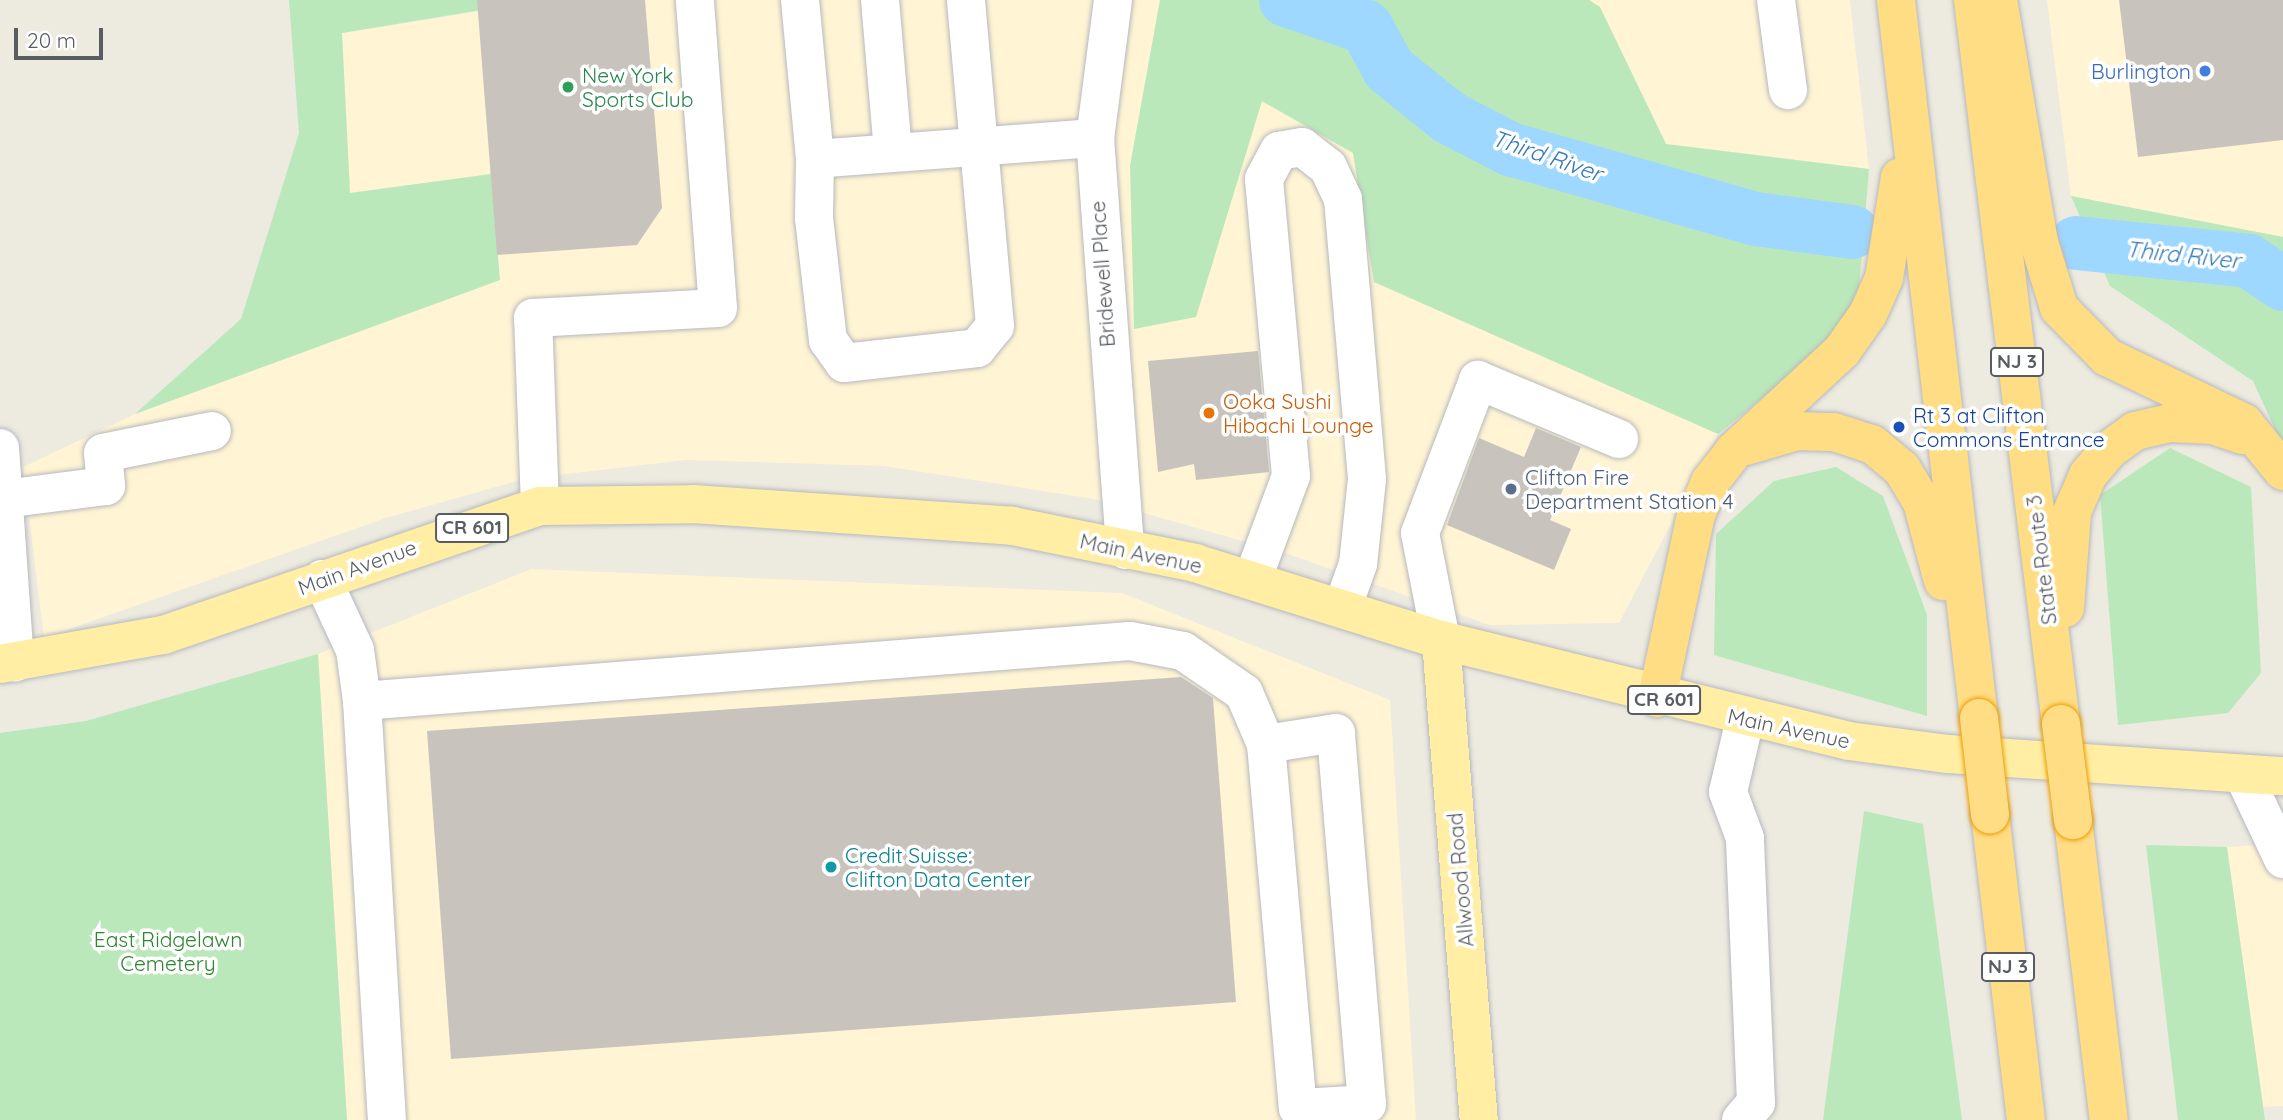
<!DOCTYPE html>
<html>
<head>
<meta charset="utf-8">
<style>
  body { margin:0 }
  #map { position:relative; width:2283px; height:1120px; overflow:hidden; background:#edeae0; font-family:Quicksand,sans-serif }
  div>[style] { position:absolute }
  .commercial>* { inset:0; background:#fff4d3 }
  .green>* { inset:0; background:#bbe8ba }
  .river>* { height:54px; margin:-27px; padding:0 27px; transform-origin:27px; border-radius:27px; background:#9ed7ff }
  .building>* { inset:0; background:#c8c4bd }
  .roads { filter:drop-shadow(0 0 2px #b6b9be) drop-shadow(0 0 2px #b6b9be) }
  .minor>* { height:38px; margin:-19px; padding:0 19px; transform-origin:19px; border-radius:19px; background:#fff }
  .major>* { height:38px; margin:-19px; padding:0 19px; transform-origin:19px; border-radius:19px; background:#ffeea3 }
  .highway>* { height:38px; margin:-19px; padding:0 19px; transform-origin:19px; border-radius:19px; background:#ffdd85 }
  .bridges { filter:drop-shadow(0 0 2px #ed9e00) drop-shadow(0 0 2px #ed9e00) }
  .highway-bridge>* { height:38px; margin:-19px; padding:0 19px; transform-origin:19px; border-radius:19px; background:#ffdd85 }
  .dots>* { width:19px; height:19px; translate:-50% -50%; box-sizing:border-box; border:4px solid #fff; border-radius:50% }
  span { translate:-50% -50%; white-space:nowrap; text-align:center; line-height:1.15; -webkit-text-stroke:7px #fff; paint-order:stroke }
  .shield-label span { padding:2px 5px; background:#fff; border:2px solid; border-radius:5px; -webkit-text-stroke-width:0 }
  .shield-label { font-size:19px; color:#595d62; font-weight:700 }
  .shop-label { font-size:21px; color:#366cbe }
  .right { translate:-100% -50%; text-align:right }
  .leisure-label { font-size:21px; color:#27864d }
  .left { translate:0 -50%; text-align:left }
  .street-label { font-size:21px; color:#595d62 }
  .food-label { font-size:21px; color:#c56008 }
  .transit-label { font-size:21px; color:#164399 }
  .service-label { font-size:21px; color:#4e5e75 }
  .culture-label { font-size:21px; color:#0d838f }
  .park-label { font-size:21px; color:#2e862f }
  .water-label { font-size:23px; color:#3378b9; font-style:italic }
  .scale { position:absolute; left:14px; top:28px; width:89px; height:32px; box-sizing:border-box; border:4px solid #595d62; border-top:0; padding-left:9px; font-size:21px; line-height:24px; white-space:nowrap; color:#595d62; -webkit-text-stroke:5px #fff; paint-order:stroke }
</style>
</head>
<body>
<div id="map">
  <div class="commercial">
    <div style="clip-path:polygon(480px 0,1160px 0,1130px 166px,1196px 317px,1261px 101px,1353px 153px,1374px 282px,1718px 434px,1619px 623px,1490px 625px,1282px 552px,1094px 499px,884px 466px,686px 460px,524px 479px,386px 518px,44px 638px,23px 467px,135px 414px,499px 280px,491px 174px,350px 193px,342px 33px,481px 11px)"></div>
    <div style="clip-path:polygon(1589px 0,1850px 0,1869px 169px,1666px 144px,1600px 8px)"></div>
    <div style="clip-path:polygon(2047px 0,2283px 0,2283px 237px,2071px 196px)"></div>
    <div style="clip-path:polygon(531px 569px,1122px 593px,1390px 700px,1416px 1120px,347px 1120px,318px 654px)"></div>
    <div style="clip-path:polygon(2283px 843px,2283px 1106px,2263px 1107px,2227px 847px)"></div>
  </div>
  <div class="green">
    <div style="clip-path:polygon(289px 0,480px 0,481px 10px,342px 33px,350px 193px,491px 174px,500px 280px,135px 414px,241px 319px,299px 133px)"></div>
    <div style="clip-path:polygon(1160px 0,1589px 0,1600px 7px,1666px 144px,1869px 169px,1859px 288px,1843px 332px,1718px 434px,1374px 282px,1353px 153px,1262px 101px,1196px 317px,1134px 329px,1130px 166px)"></div>
    <div style="clip-path:polygon(2071px 196px,2283px 237px,2283px 447px,2253px 381px,2110px 286px)"></div>
    <div style="clip-path:polygon(2170px 448px,2251px 487px,2261px 673px,2228px 713px,2118px 725px,2100px 495px)"></div>
    <div style="clip-path:polygon(1836px 467px,1883px 496px,1927px 615px,1927px 716px,1714px 655px,1716px 534px,1774px 481px)"></div>
    <div style="clip-path:polygon(318px 654px,347px 1120px,0 1120px,0 733px,86px 721px)"></div>
    <div style="clip-path:polygon(1864px 811px,1923px 824px,1962px 1120px,1823px 1120px)"></div>
    <div style="clip-path:polygon(2146px 845px,2227px 847px,2265px 1120px,2178px 1120px)"></div>
  </div>
  <div class="river">
    <div style="left:1286px;top:0;width:84px;rotate:18.6deg"></div>
    <div style="left:1366px;top:27px;width:48px;rotate:61.3deg"></div>
    <div style="left:1389px;top:69px;width:28px;rotate:39deg"></div>
    <div style="left:1411px;top:87px;width:50px;rotate:38.5deg"></div>
    <div style="left:1450px;top:118px;width:68px;rotate:27.3deg"></div>
    <div style="left:1510px;top:149px;width:255px;rotate:15.9deg"></div>
    <div style="left:1755px;top:219px;width:98px;rotate:7.6deg"></div>
    <div style="left:2076px;top:243px;width:174px;rotate:5.9deg"></div>
    <div style="left:2249px;top:261px;width:41px;rotate:34.1deg"></div>
  </div>
  <div class="building">
    <div style="clip-path:polygon(477px 0,645px 0,662px 208px,637px 245px,497px 255px)"></div>
    <div style="clip-path:polygon(2119px 0,2283px 0,2283px 140px,2138px 157px)"></div>
    <div style="clip-path:polygon(1258px 351px,1269px 472px,1196px 480px,1194px 464px,1158px 472px,1148px 361px)"></div>
    <div style="clip-path:polygon(1536px 428px,1581px 447px,1550px 520px,1571px 529px,1554px 570px,1447px 525px,1479px 438px,1524px 457px)"></div>
    <div style="clip-path:polygon(1181px 677px,1213px 698px,1236px 1002px,451px 1059px,427px 731px)"></div>
  </div>
  <div class="roads">
    <div class="minor">
      <div style="left:800px;top:0;width:160px;rotate:84.6deg"></div>
      <div style="left:815px;top:159px;width:281px;rotate:-4.3deg"></div>
      <div style="left:880px;top:0;width:152px;rotate:85.1deg"></div>
      <div style="left:1113px;top:0;width:139px;rotate:97.4deg"></div>
      <div style="left:1095px;top:138px;width:413px;rotate:85.8deg"></div>
      <div style="left:1776px;top:0;width:91px;rotate:82.4deg"></div>
      <div style="left:815px;top:159px;width:59px;rotate:91deg"></div>
      <div style="left:814px;top:218px;width:123px;rotate:83.5deg"></div>
      <div style="left:828px;top:340px;width:28px;rotate:55deg"></div>
      <div style="left:844px;top:363px;width:134px;rotate:-6.4deg"></div>
      <div style="left:977px;top:348px;width:28px;rotate:-51deg"></div>
      <div style="left:995px;top:326px;width:327px;rotate:-95.1deg"></div>
      <div style="left:0;top:448px;width:215px;rotate:86deg"></div>
      <div style="left:4px;top:499px;width:103px;rotate:-7.3deg"></div>
      <div style="left:106px;top:486px;width:33px;rotate:-95deg"></div>
      <div style="left:103px;top:453px;width:111px;rotate:-11.4deg"></div>
      <div style="left:540px;top:506px;width:188px;rotate:-92.1deg"></div>
      <div style="left:533px;top:318px;width:185px;rotate:-3.1deg"></div>
      <div style="left:718px;top:308px;width:309px;rotate:-94.3deg"></div>
      <div style="left:1253px;top:578px;width:109px;rotate:-69.6deg"></div>
      <div style="left:1291px;top:476px;width:298px;rotate:-95.2deg"></div>
      <div style="left:1264px;top:179px;width:32px;rotate:-62deg"></div>
      <div style="left:1279px;top:151px;width:23px;rotate:-10deg"></div>
      <div style="left:1302px;top:147px;width:33px;rotate:38deg"></div>
      <div style="left:1328px;top:167px;width:35px;rotate:65deg"></div>
      <div style="left:1343px;top:199px;width:281px;rotate:85.1deg"></div>
      <div style="left:1367px;top:479px;width:85px;rotate:96deg"></div>
      <div style="left:1358px;top:564px;width:45px;rotate:109.7deg"></div>
      <div style="left:322px;top:579px;width:78px;rotate:65.1deg"></div>
      <div style="left:355px;top:650px;width:51px;rotate:82.2deg"></div>
      <div style="left:362px;top:701px;width:420px;rotate:86.6deg"></div>
      <div style="left:1441px;top:640px;width:109px;rotate:-101.1deg"></div>
      <div style="left:1420px;top:533px;width:164px;rotate:-69.2deg"></div>
      <div style="left:1478px;top:380px;width:153px;rotate:22.7deg"></div>
      <div style="left:362px;top:701px;width:770px;rotate:-4.47deg"></div>
      <div style="left:1130px;top:641px;width:54px;rotate:10.7deg"></div>
      <div style="left:1183px;top:651px;width:74px;rotate:34.5deg"></div>
      <div style="left:1244px;top:693px;width:56px;rotate:66.7deg"></div>
      <div style="left:1266px;top:744px;width:365px;rotate:85deg"></div>
      <div style="left:1298px;top:1108px;width:69px;rotate:-3.3deg"></div>
      <div style="left:1367px;top:1104px;width:372px;rotate:-94.8deg"></div>
      <div style="left:1336px;top:733px;width:71px;rotate:171.1deg"></div>
      <div style="left:2243px;top:774px;width:94px;rotate:64.8deg"></div>
      <div style="left:1741px;top:1120px;width:23px;rotate:-49deg"></div>
      <div style="left:1756px;top:1103px;width:265px;rotate:-92.4deg"></div>
      <div style="left:1745px;top:838px;width:49px;rotate:-110.3deg"></div>
      <div style="left:1728px;top:792px;width:75px;rotate:-76.9deg"></div>
    </div>
    <div class="major">
      <div style="left:1441px;top:640px;width:482px;rotate:85.5deg"></div>
      <div style="left:0;top:664px;width:166px;rotate:-10.1deg"></div>
      <div style="left:163px;top:635px;width:398px;rotate:-18.9deg"></div>
      <div style="left:540px;top:506px;width:153px;rotate:-0.7deg"></div>
      <div style="left:693px;top:504px;width:320px;rotate:3.9deg"></div>
      <div style="left:1012px;top:526px;width:187px;rotate:11.4deg"></div>
      <div style="left:1195px;top:563px;width:258px;rotate:17.4deg"></div>
      <div style="left:1441px;top:640px;width:420px;rotate:13.9deg"></div>
      <div style="left:1849px;top:741px;width:100px;rotate:7.5deg"></div>
      <div style="left:1948px;top:754px;width:336px;rotate:3.8deg"></div>
    </div>
    <div class="highway">
      <div style="left:1896px;top:0;width:723px;rotate:83.41deg"></div>
      <div style="left:1973px;top:0;width:729px;rotate:83.07deg"></div>
      <div style="left:1998px;top:0;width:245px;rotate:80.4deg"></div>
      <div style="left:2039px;top:242px;width:69px;rotate:73.1deg"></div>
      <div style="left:2059px;top:308px;width:69px;rotate:45.6deg"></div>
      <div style="left:2107px;top:357px;width:152px;rotate:25.7deg"></div>
      <div style="left:2244px;top:423px;width:62px;rotate:50.9deg"></div>
      <div style="left:1746px;top:446px;width:53px;rotate:-16.4deg"></div>
      <div style="left:1797px;top:431px;width:37px;rotate:2deg"></div>
      <div style="left:1834px;top:432px;width:40px;rotate:18deg"></div>
      <div style="left:1872px;top:444px;width:39px;rotate:40deg"></div>
      <div style="left:1902px;top:469px;width:39px;rotate:59deg"></div>
      <div style="left:1922px;top:502px;width:82px;rotate:75.1deg"></div>
      <div style="left:2065px;top:608px;width:96px;rotate:-85.8deg"></div>
      <div style="left:2072px;top:512px;width:40px;rotate:-66.6deg"></div>
      <div style="left:2088px;top:475px;width:33px;rotate:-50deg"></div>
      <div style="left:2109px;top:450px;width:32px;rotate:-36deg"></div>
      <div style="left:2135px;top:431px;width:37px;rotate:-13deg"></div>
      <div style="left:2171px;top:423px;width:42px;rotate:2.7deg"></div>
      <div style="left:2213px;top:425px;width:31px;rotate:19deg"></div>
      <div style="left:1657px;top:698px;width:187px;rotate:-78deg"></div>
      <div style="left:1696px;top:515px;width:36px;rotate:-67deg"></div>
      <div style="left:1710px;top:482px;width:39px;rotate:-52deg"></div>
      <div style="left:1734px;top:451px;width:147px;rotate:-42.8deg"></div>
      <div style="left:1842px;top:351px;width:45px;rotate:-54.9deg"></div>
      <div style="left:1868px;top:314px;width:39px;rotate:-66deg"></div>
      <div style="left:1884px;top:278px;width:102px;rotate:-81deg"></div>
      <div style="left:1990px;top:814px;width:308px;rotate:83.3deg"></div>
      <div style="left:2073px;top:820px;width:302px;rotate:83.2deg"></div>
    </div>
  </div>
  <div class="bridges">
    <div class="highway-bridge">
      <div style="left:1979px;top:718px;width:97px;rotate:83.5deg"></div>
      <div style="left:2061px;top:724px;width:97px;rotate:82.9deg"></div>
    </div>
  </div>
  <div class="dots">
    <div style="left:2205px;top:71px;background:#3f7fe0"></div>
    <div style="left:568px;top:87px;background:#2e9e5b"></div>
    <div style="left:1209px;top:413px;background:#e8710a"></div>
    <div style="left:1899px;top:427px;background:#1a4fb4"></div>
    <div style="left:1511px;top:489px;background:#5c6f8a"></div>
    <div style="left:831px;top:867px;background:#0f9aa8"></div>
  </div>
  <div class="shield-label">
    <span style="left:2017px;top:362px">NJ 3</span>
    <span style="left:472px;top:528px">CR 601</span>
    <span style="left:1664px;top:700px">CR 601</span>
    <span style="left:2008px;top:967px">NJ 3</span>
  </div>
  <div class="shop-label">
    <span class="right" style="left:2191px;top:71px">Burlington</span>
  </div>
  <div class="leisure-label">
    <span class="left" style="left:582px;top:87px">New York<br>Sports Club</span>
  </div>
  <div class="street-label">
    <span style="left:1102px;top:274px;rotate:-94deg">Bridewell Place</span>
    <span style="left:1141px;top:553px;rotate:12deg">Main Avenue</span>
    <span style="left:2041px;top:560px;rotate:-97deg">State Route 3</span>
    <span style="left:357px;top:567px;rotate:-20deg">Main Avenue</span>
    <span style="left:1789px;top:728px;rotate:12deg">Main Avenue</span>
    <span style="left:1460px;top:880px;rotate:-95deg">Allwood Road</span>
  </div>
  <div class="food-label">
    <span class="left" style="left:1223px;top:413px">Ooka Sushi<br>Hibachi Lounge</span>
  </div>
  <div class="transit-label">
    <span class="left" style="left:1913px;top:427px">Rt 3 at Clifton<br>Commons Entrance</span>
  </div>
  <div class="service-label">
    <span class="left" style="left:1525px;top:489px">Clifton Fire<br>Department Station 4</span>
  </div>
  <div class="culture-label">
    <span class="left" style="left:845px;top:867px">Credit Suisse:<br>Clifton Data Center</span>
  </div>
  <div class="park-label">
    <span style="left:168px;top:951px">East Ridgelawn<br>Cemetery</span>
  </div>
  <div class="water-label">
    <span style="left:1547px;top:156px;rotate:19deg">Third River</span>
    <span style="left:2183px;top:255px;rotate:6deg">Third River</span>
  </div>
  <div class="scale">20 m</div>
</div>
</body>
</html>
